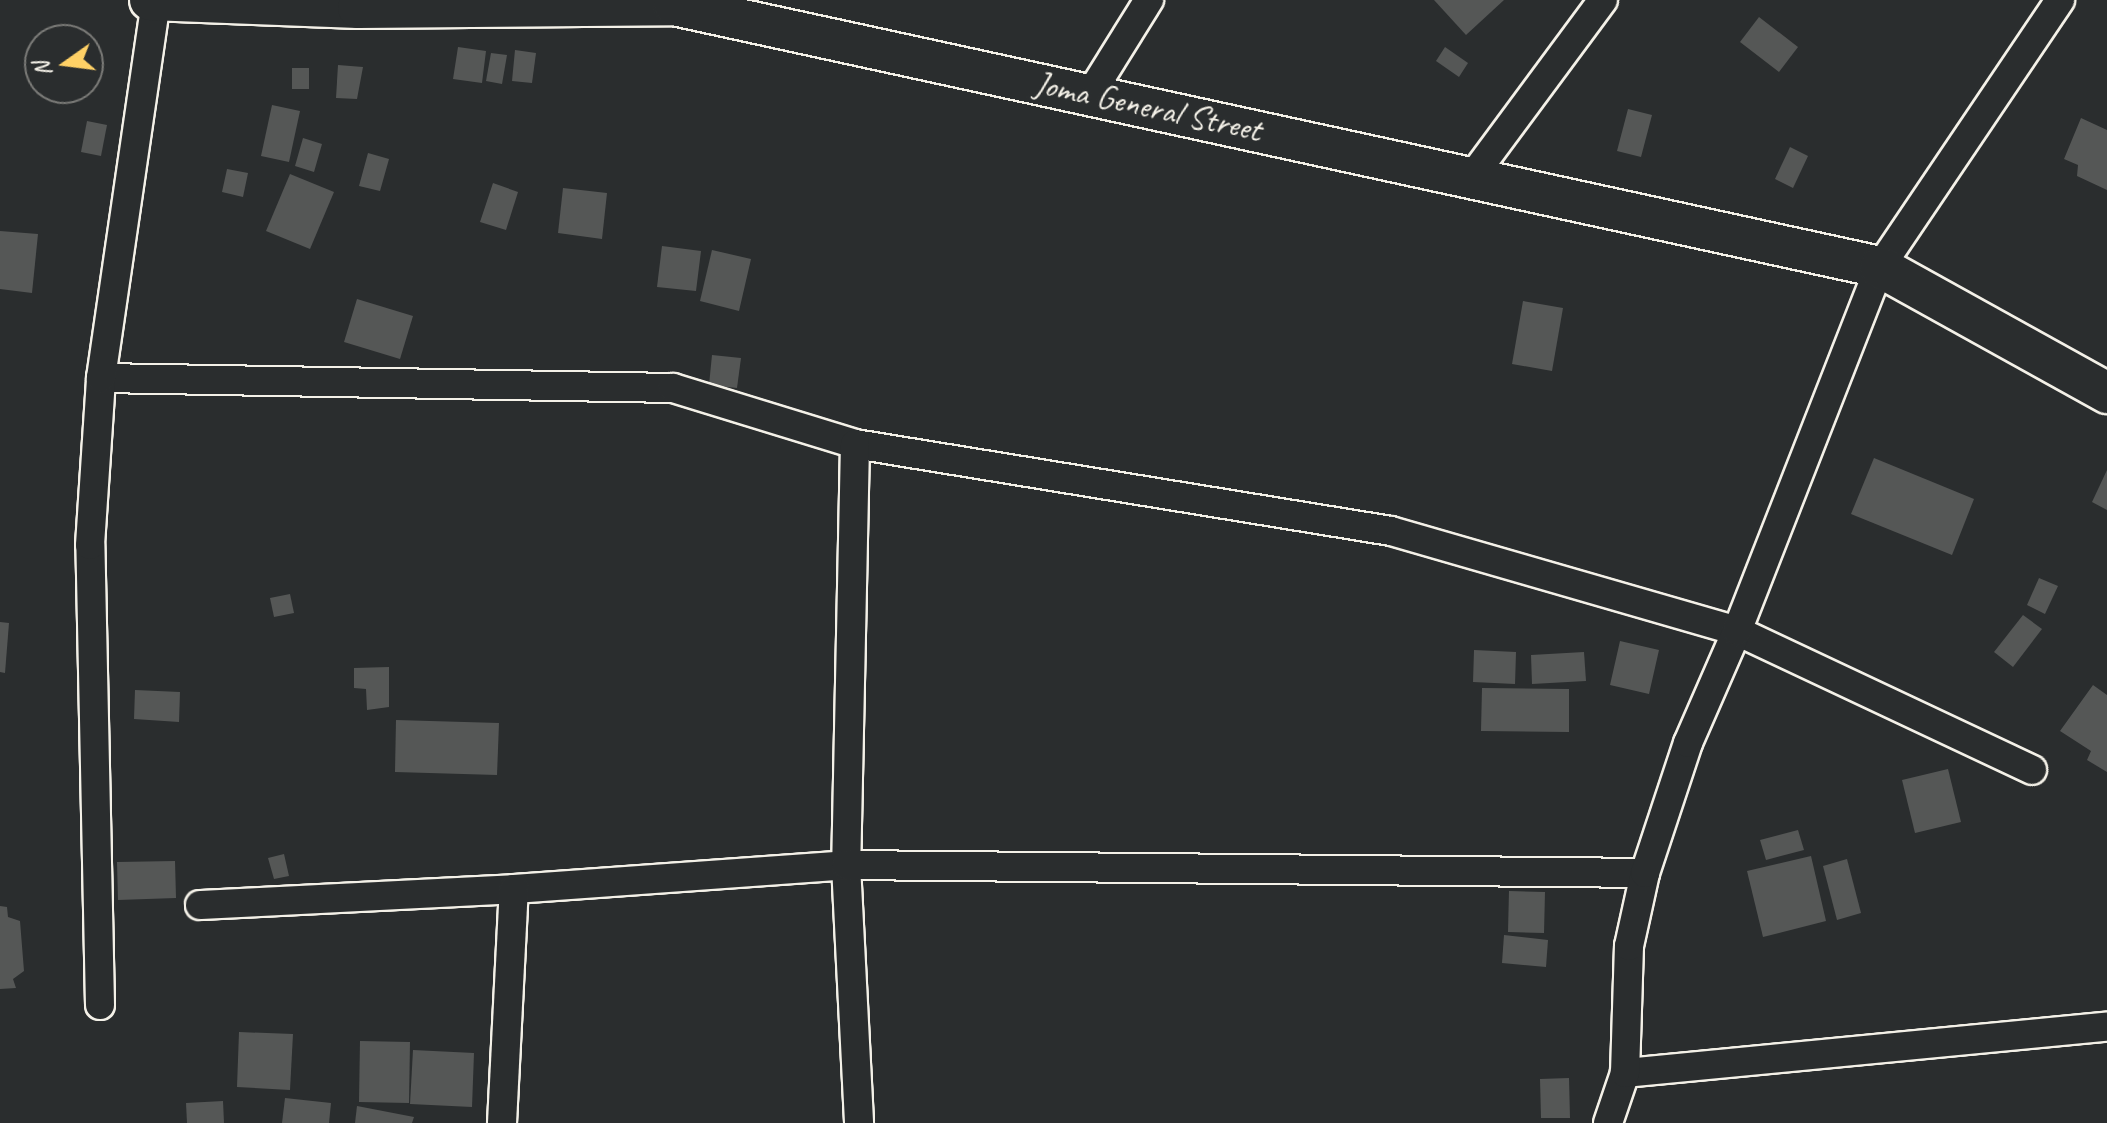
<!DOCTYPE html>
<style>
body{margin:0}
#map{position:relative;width:2107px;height:1123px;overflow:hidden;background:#2a2d2e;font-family:Caveat,sans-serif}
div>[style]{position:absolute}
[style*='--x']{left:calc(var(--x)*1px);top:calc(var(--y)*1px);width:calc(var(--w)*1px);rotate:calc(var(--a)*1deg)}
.building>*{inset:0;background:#555756}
.roads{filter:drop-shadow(2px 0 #f4f1e8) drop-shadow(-2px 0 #f4f1e8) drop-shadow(0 2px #f4f1e8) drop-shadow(0 -2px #f4f1e8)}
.street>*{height:28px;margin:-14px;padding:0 14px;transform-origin:14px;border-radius:14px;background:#2a2d2e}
.secondary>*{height:40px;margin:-20px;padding:0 20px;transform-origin:20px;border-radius:20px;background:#2a2d2e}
span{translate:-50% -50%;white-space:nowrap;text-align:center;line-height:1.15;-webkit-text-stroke:6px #2a2d2e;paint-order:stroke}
.street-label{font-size:34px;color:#f4f1e8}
.north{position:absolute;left:24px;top:24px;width:80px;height:80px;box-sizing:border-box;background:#2a2d2e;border:2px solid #7b7b78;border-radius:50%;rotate:256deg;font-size:22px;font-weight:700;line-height:32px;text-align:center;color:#f4f1e8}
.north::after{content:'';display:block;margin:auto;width:28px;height:36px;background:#ffd166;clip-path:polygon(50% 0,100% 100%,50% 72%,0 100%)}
</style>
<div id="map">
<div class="building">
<i style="clip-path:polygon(1434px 0,1504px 0,1466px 35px)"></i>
<i style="clip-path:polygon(1759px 17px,1798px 47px,1779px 72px,1740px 42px)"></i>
<i style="clip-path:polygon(458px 47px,486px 51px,482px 83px,453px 79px)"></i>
<i style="clip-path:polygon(1445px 47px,1468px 63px,1459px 77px,1436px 61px)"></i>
<i style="clip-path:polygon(515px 50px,536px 53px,532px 83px,512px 81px)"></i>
<i style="clip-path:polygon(491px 53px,507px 55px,502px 84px,486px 81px)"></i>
<i style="clip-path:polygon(338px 65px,363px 67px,357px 99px,336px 98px)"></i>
<i style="clip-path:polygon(292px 68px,309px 68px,309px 89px,292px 89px)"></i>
<i style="clip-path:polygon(272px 105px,300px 111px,289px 162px,261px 156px)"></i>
<i style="clip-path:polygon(1628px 109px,1652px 115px,1641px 157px,1617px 151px)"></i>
<i style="clip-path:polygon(2081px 118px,2107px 130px,2107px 190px,2077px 176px,2078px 165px,2064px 159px)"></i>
<i style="clip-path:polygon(87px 121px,107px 125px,101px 156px,81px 152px)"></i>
<i style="clip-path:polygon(303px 138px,322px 144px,314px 172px,295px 166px)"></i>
<i style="clip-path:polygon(1790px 147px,1808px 156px,1793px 188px,1775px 179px)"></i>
<i style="clip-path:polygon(368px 153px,389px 159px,380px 191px,359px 186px)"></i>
<i style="clip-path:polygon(227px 169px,248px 173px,243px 197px,222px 192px)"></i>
<i style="clip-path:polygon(290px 174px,334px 192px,310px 249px,266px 231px)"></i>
<i style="clip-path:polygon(493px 183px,518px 192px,506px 230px,480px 222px)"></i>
<i style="clip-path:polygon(563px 188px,607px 193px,602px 239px,558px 233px)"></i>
<i style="clip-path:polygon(0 231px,38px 234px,32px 293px,0 289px)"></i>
<i style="clip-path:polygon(662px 246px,701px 251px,696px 291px,657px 287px)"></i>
<i style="clip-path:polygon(712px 250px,751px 259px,739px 311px,700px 301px)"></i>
<i style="clip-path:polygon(357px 299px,413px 316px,400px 359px,344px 342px)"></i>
<i style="clip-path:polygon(1523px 301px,1563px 308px,1552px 371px,1512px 364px)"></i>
<i style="clip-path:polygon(712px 355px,741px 358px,737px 388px,709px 385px)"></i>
<i style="clip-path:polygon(1874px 458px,1974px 499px,1952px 555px,1851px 514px)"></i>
<i style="clip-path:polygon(2107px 470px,2107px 510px,2092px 502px)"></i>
<i style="clip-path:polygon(2039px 578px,2058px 586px,2045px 614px,2027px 605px)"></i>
<i style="clip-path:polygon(290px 594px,294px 613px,274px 617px,270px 598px)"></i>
<i style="clip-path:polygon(2023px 615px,2042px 629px,2013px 667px,1994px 652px)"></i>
<i style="clip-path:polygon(0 622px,9px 623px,5px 673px,0 672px)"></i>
<i style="clip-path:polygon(1620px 641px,1659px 650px,1649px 694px,1610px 685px)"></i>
<i style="clip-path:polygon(1474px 650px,1516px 652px,1515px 684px,1473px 682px)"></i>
<i style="clip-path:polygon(1584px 652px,1586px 681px,1532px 684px,1531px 655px)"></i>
<i style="clip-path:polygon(389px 667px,389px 707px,367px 710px,366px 689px,354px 688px,354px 668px)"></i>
<i style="clip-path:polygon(2093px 685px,2107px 695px,2107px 772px,2087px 760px,2091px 751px,2060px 731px)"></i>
<i style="clip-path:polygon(1482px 688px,1569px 689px,1569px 732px,1481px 731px)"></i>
<i style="clip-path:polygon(135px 690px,180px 692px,179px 722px,134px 719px)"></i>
<i style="clip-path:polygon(396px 720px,499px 723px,497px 775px,395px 772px)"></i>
<i style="clip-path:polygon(1948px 769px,1961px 822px,1915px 833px,1902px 780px)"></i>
<i style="clip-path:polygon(1798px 830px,1804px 850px,1766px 860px,1760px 840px)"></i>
<i style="clip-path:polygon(284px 854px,289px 876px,274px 879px,268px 858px)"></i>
<i style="clip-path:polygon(1811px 856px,1826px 921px,1763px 937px,1747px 871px)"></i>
<i style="clip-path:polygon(1847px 859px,1861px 913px,1837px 920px,1823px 866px)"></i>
<i style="clip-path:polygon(175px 861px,176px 898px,118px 900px,117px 862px)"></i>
<i style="clip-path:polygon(1509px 891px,1545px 892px,1544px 933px,1508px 932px)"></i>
<i style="clip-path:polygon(0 906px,7px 907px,8px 917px,20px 921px,24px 971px,13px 979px,16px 988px,0 989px)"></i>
<i style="clip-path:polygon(1504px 935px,1548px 940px,1546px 967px,1502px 963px)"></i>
<i style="clip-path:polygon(239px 1032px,293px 1034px,290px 1090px,237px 1087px)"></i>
<i style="clip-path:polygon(360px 1041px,410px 1042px,409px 1103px,359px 1102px)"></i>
<i style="clip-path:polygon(413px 1050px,474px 1053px,472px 1107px,410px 1104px)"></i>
<i style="clip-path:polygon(1569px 1078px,1570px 1118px,1541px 1118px,1540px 1079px)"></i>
<i style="clip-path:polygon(285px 1098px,331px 1103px,329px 1123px,282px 1123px)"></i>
<i style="clip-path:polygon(223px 1101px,224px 1123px,187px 1123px,186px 1103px)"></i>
<i style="clip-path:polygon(357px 1106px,414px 1117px,412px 1123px,355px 1123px)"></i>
</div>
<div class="roads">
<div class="street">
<i style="--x:1091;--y:93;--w:110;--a:-58.1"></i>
<i style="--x:1472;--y:177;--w:220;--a:-53.5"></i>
<i style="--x:101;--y:378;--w:572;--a:1"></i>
<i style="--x:673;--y:388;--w:190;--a:17.1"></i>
<i style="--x:855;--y:444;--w:543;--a:9.22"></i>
<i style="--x:1391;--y:531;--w:360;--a:16.1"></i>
<i style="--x:1737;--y:631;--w:326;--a:25.2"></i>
<i style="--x:855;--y:444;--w:421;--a:91.2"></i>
<i style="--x:846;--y:865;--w:258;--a:87.1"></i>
<i style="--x:200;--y:905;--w:314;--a:-2.9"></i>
<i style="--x:514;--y:889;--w:333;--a:-4.1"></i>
<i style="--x:846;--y:865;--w:799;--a:0.57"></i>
<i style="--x:100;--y:1005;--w:460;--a:-91.2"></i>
<i style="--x:90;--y:545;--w:167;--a:-86.2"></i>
<i style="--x:101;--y:378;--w:381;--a:-81.7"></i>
<i style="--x:1625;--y:1073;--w:484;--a:-5.5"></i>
<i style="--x:502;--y:1123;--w:234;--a:-87.1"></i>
<i style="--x:1608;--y:1123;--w:53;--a:-71.2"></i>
<i style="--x:1625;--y:1073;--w:127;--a:-88.2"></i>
<i style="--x:1629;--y:946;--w:75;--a:-77.6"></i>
<i style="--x:1645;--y:873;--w:137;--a:-71.7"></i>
<i style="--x:1688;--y:743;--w:122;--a:-66.4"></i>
<i style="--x:1737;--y:631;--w:391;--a:-68.6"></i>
<i style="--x:1880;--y:267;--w:322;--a:-56"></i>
</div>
<div class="secondary">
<i style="--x:150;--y:0;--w:208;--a:2.2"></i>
<i style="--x:358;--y:8;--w:316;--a:-0.5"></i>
<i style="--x:674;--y:5;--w:1234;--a:12.26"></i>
<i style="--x:1880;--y:267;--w:260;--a:29"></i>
</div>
</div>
<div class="street-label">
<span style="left:1148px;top:106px;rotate:12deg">Joma General Street</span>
</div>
<div class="north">N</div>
</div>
